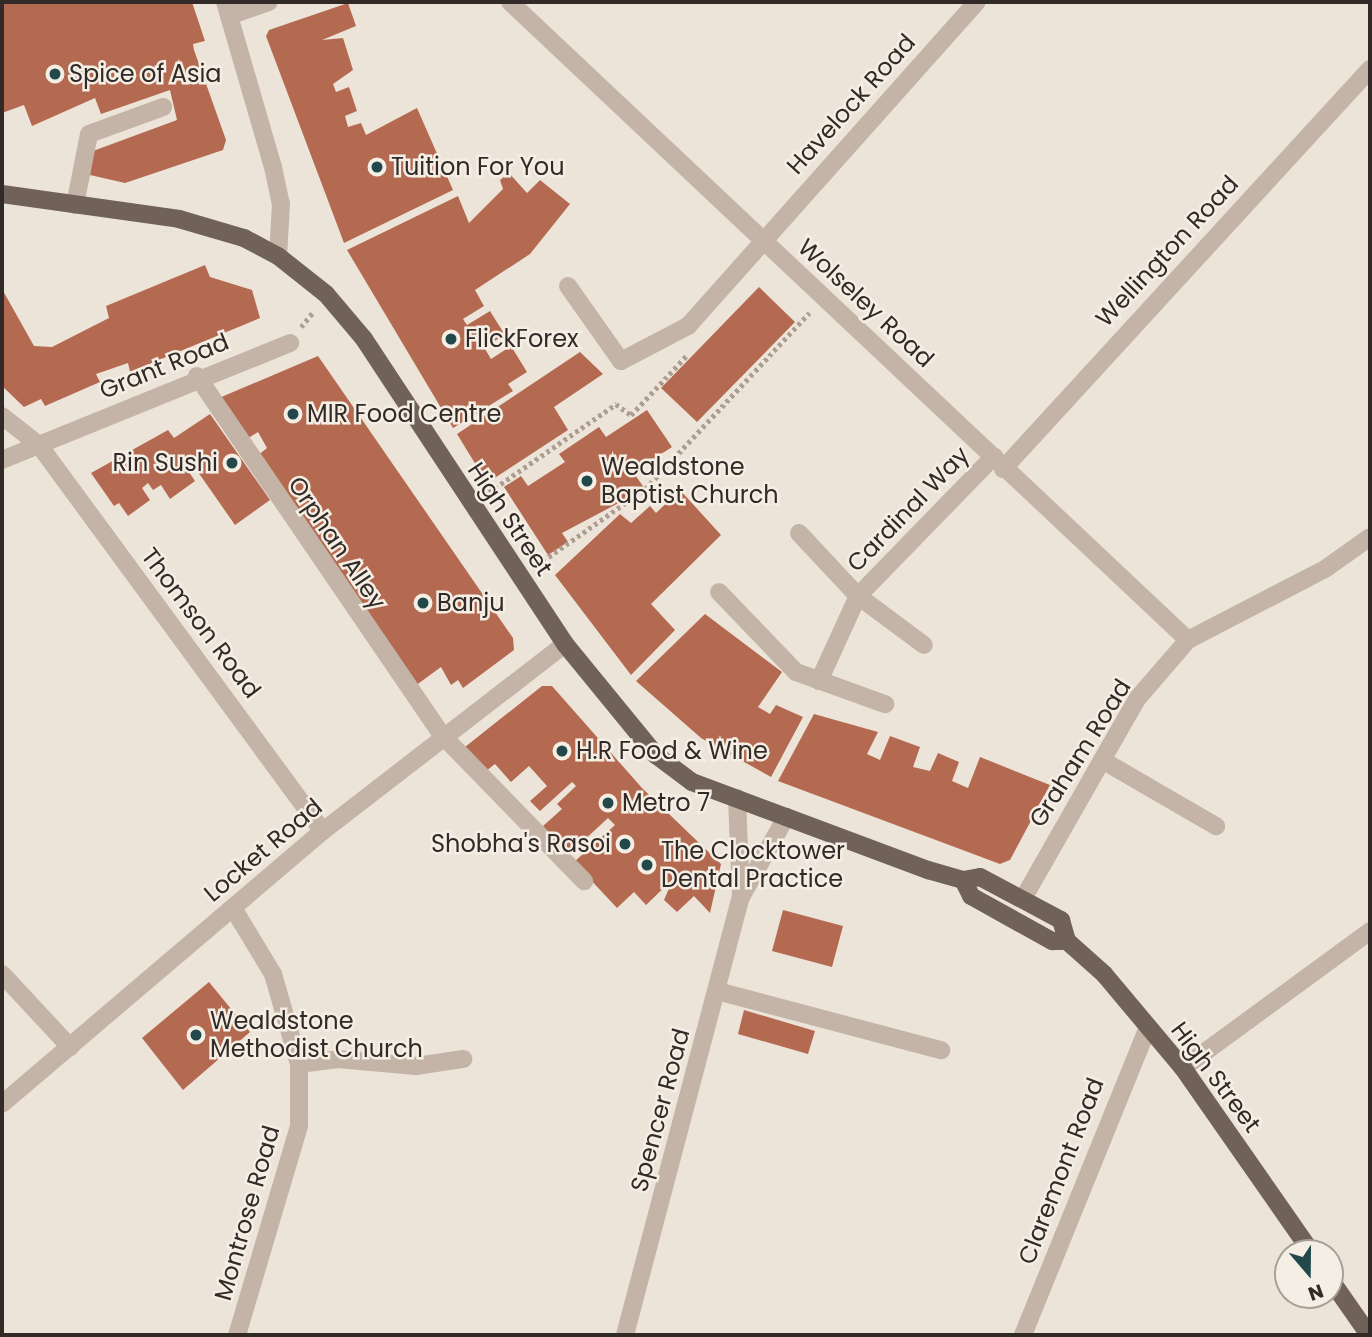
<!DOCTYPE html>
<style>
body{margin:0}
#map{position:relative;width:1372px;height:1337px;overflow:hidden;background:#ede4d9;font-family:Poppins,sans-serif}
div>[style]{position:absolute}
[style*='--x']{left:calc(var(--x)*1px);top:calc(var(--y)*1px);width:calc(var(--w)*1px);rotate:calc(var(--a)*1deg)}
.building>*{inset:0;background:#b46a50}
.path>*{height:4.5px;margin-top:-2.25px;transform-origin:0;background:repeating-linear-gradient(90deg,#ae9e92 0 3.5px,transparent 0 7px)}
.minor>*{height:18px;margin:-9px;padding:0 9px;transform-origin:9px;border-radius:9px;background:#c3b4a7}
.major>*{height:18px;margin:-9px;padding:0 9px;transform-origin:9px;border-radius:9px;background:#706259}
.dots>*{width:19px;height:19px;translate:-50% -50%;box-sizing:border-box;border:4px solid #f5eee4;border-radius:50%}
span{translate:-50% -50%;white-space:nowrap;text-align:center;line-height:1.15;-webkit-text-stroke:5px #f5eee4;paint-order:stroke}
.poi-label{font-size:24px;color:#312a26}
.left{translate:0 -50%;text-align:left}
.right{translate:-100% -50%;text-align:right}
.street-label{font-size:24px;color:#312a26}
.frame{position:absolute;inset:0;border:4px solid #312a26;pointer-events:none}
.north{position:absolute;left:1274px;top:1239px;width:70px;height:70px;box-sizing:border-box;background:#f5eee4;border:2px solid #a7a098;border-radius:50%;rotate:160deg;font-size:19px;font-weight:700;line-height:28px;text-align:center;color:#312a26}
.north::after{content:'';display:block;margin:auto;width:24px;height:32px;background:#22484c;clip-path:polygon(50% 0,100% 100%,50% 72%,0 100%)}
</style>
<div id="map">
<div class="building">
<i style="clip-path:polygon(2px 2px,192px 2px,205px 41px,193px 44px,194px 50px,226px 140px,223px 150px,125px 183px,90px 175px,93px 151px,177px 120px,170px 90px,101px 114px,95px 98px,32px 126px,24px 105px,2px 113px)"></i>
<i style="clip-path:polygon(348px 3px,356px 26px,322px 40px,343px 38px,353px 70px,333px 84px,336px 92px,349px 87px,357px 111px,345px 116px,348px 127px,361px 123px,366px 135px,417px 108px,453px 190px,344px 243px,266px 36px,269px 30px)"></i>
<i style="clip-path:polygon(509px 173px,527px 193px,540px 180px,570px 204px,530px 254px,475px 290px,484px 306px,463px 319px,467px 325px,490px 311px,505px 335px,484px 347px,488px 354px,491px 359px,511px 346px,527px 372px,508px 384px,513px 391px,453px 428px,347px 250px,458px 196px,469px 223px,503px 189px,500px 180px)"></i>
<i style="clip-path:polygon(205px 265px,210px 277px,252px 290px,260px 318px,130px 372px,128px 363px,96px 374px,100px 382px,45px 406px,41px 399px,24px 407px,2px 386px,2px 289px,34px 346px,52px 347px,109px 318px,106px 306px)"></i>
<i style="clip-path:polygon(759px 287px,795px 322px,697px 422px,661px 388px)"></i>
<i style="clip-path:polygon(580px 352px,603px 374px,554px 407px,568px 430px,487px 483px,457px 434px)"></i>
<i style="clip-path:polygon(318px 356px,513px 638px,514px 650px,463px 688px,458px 680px,451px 685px,441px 667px,415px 686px,257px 456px,267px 448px,258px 432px,245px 440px,219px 398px)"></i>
<i style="clip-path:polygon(647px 410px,672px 447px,633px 472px,645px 489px,562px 533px,568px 542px,548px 555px,504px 487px,521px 476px,528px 486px,565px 462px,559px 454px,599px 427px,606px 437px)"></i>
<i style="clip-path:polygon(210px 414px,270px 500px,235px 525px,191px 462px,185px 466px,195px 481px,170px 499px,161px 485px,153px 490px,148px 483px,142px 488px,150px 500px,128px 516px,119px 503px,114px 506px,91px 473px,168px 430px,174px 438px)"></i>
<i style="clip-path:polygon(680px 490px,721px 535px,651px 604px,675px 630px,631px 675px,555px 575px,620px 514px,631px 523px,650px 506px,656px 513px)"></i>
<i style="clip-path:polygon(705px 614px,782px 672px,758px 707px,770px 714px,776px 705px,803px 717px,771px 777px,701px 738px,636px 681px)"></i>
<i style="clip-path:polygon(542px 686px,552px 686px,642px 788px,721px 864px,710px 913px,694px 896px,677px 912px,664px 900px,673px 879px,646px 905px,634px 892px,617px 908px,574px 862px,615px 825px,608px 818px,568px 855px,543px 826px,562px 809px,557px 804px,576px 786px,572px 782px,540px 811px,530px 801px,547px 786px,529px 766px,511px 782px,495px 764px,486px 771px,465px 747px)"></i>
<i style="clip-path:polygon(814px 714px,878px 732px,867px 754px,880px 760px,890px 736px,920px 747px,913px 767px,930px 771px,938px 753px,959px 762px,952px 781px,968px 788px,980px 757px,1050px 785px,1010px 860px,1000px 864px,778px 781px)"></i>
<i style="clip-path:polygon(783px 910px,843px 926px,832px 967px,772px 951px)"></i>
<i style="clip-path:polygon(209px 982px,250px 1032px,183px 1090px,142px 1038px)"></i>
<i style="clip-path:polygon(744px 1010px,815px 1031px,808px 1054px,738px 1034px)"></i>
</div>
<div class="path">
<i style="--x:301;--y:327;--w:19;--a:-51"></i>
<i style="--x:489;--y:492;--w:155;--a:-34.7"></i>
<i style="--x:616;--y:404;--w:19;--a:36"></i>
<i style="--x:631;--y:415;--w:83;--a:-46.9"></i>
<i style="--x:537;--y:565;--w:132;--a:-35.1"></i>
<i style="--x:645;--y:489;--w:241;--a:-47"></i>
</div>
<div class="minor">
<i style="--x:225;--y:2;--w:172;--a:73.8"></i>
<i style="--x:273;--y:167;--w:38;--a:78"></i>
<i style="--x:281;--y:204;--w:52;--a:93.3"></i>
<i style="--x:510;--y:2;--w:931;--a:43.26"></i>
<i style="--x:229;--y:16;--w:42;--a:-19.3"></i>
<i style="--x:75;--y:205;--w:72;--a:-78.8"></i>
<i style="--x:89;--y:134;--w:79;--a:-20"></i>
<i style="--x:568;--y:286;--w:92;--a:54.8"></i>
<i style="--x:621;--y:361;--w:76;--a:-27.6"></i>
<i style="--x:688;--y:326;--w:434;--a:-48.3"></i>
<i style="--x:197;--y:376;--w:435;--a:55.7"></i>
<i style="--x:442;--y:735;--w:204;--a:45.8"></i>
<i style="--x:2;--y:416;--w:47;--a:38.1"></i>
<i style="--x:39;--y:445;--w:479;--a:53.7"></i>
<i style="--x:2;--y:460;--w:311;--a:-22.1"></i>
<i style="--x:1003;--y:469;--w:543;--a:-47.46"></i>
<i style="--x:799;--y:533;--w:86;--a:46.9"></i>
<i style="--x:858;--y:596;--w:195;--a:-45.8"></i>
<i style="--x:719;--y:592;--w:111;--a:46.1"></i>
<i style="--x:796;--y:672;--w:95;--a:19.8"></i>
<i style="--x:819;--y:681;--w:94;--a:-65.4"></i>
<i style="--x:858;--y:596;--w:82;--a:36.6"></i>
<i style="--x:1102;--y:760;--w:132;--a:30.1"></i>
<i style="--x:737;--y:798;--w:99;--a:87.7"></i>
<i style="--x:1024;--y:897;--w:228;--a:-60.3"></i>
<i style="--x:1137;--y:699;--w:78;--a:-49.2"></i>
<i style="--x:1188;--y:640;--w:154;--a:-27.4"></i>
<i style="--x:1325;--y:569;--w:55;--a:-35.4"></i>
<i style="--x:233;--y:908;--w:77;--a:58.8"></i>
<i style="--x:273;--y:974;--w:94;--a:73.9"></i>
<i style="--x:299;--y:1064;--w:62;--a:90"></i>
<i style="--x:299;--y:1126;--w:218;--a:106.5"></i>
<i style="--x:2;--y:974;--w:100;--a:47"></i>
<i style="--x:717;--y:991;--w:232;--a:14.8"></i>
<i style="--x:299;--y:1064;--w:38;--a:-7"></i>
<i style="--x:337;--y:1059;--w:79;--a:5.1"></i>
<i style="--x:416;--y:1066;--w:48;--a:-8.5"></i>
<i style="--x:1183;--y:1068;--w:232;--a:-36.2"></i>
<i style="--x:2;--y:1104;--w:421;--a:-40.4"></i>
<i style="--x:323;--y:831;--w:306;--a:-37.7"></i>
<i style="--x:625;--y:1335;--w:453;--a:-75.2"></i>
<i style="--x:741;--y:897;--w:92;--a:-60.6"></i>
<i style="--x:1023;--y:1335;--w:332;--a:-67.9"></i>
</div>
<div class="major">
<i style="--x:2;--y:194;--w:179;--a:8"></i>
<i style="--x:179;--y:219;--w:68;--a:16.3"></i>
<i style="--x:244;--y:238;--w:38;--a:28"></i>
<i style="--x:278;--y:256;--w:61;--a:38.4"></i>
<i style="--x:326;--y:294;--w:59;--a:49.8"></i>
<i style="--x:364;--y:339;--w:365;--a:56.6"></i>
<i style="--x:565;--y:644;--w:144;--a:50.7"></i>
<i style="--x:656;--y:755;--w:45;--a:36.9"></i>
<i style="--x:692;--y:782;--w:100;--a:20.4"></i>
<i style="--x:786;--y:817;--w:152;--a:20.5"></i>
<i style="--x:928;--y:870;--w:36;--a:16"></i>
<i style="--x:963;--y:880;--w:17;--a:-10"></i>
<i style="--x:980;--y:877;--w:92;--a:28"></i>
<i style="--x:1061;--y:920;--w:22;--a:74"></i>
<i style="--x:963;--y:880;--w:18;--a:63"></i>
<i style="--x:971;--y:896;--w:93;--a:29.1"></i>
<i style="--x:1052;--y:941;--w:15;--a:0"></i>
<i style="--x:1067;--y:941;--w:50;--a:41.7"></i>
<i style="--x:1104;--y:974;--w:123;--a:50"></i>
<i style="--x:1183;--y:1068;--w:226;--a:55.1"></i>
<i style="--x:1330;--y:1279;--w:68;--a:55.1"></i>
</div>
<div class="dots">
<i style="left:55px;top:74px;background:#22484c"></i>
<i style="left:377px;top:167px;background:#22484c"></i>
<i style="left:451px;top:339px;background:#22484c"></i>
<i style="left:293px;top:414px;background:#22484c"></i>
<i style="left:232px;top:463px;background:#22484c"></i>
<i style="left:587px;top:481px;background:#22484c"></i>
<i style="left:423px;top:603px;background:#22484c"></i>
<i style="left:562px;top:751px;background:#22484c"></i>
<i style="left:608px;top:803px;background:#22484c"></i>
<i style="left:625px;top:844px;background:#22484c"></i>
<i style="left:647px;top:865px;background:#22484c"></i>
<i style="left:196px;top:1035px;background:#22484c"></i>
</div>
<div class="poi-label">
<span class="left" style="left:69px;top:74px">Spice of Asia</span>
<span class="left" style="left:391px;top:167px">Tuition For You</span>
<span class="left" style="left:465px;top:339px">FlickForex</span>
<span class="left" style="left:307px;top:414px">MIR Food Centre</span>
<span class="right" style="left:218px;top:463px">Rin Sushi</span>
<span class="left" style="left:601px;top:481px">Wealdstone<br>Baptist Church</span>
<span class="left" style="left:437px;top:603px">Banju</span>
<span class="left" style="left:576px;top:751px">H.R Food &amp; Wine</span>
<span class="left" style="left:622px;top:803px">Metro 7</span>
<span class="right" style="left:611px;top:844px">Shobha's Rasoi</span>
<span class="left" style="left:661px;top:865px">The Clocktower<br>Dental Practice</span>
<span class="left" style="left:210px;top:1035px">Wealdstone<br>Methodist Church</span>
</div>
<div class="street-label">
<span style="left:851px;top:104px;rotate:-48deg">Havelock Road</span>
<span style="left:1167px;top:251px;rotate:-47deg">Wellington Road</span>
<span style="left:866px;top:303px;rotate:43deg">Wolseley Road</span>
<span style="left:164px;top:366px;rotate:-22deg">Grant Road</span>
<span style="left:908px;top:509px;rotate:-46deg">Cardinal Way</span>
<span style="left:510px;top:519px;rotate:56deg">High Street</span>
<span style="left:337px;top:543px;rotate:56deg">Orphan Alley</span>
<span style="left:201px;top:623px;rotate:53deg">Thomson Road</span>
<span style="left:1080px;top:753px;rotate:-58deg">Graham Road</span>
<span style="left:263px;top:850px;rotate:-40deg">Locket Road</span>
<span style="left:1216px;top:1077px;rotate:53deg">High Street</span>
<span style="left:660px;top:1110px;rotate:-75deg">Spencer Road</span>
<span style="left:1061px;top:1171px;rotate:-69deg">Claremont Road</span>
<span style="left:247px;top:1213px;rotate:-74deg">Montrose Road</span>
</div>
<div class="frame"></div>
<div class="north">N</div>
</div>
